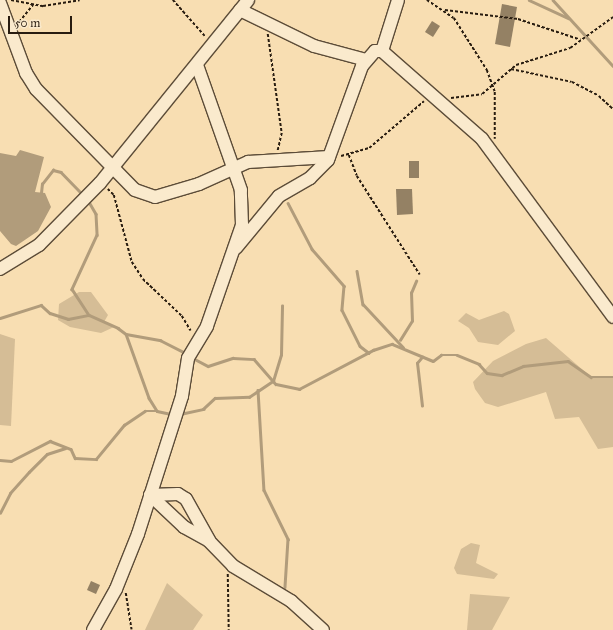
<!DOCTYPE html>
<style>
body{margin:0}
#map{position:relative;width:613px;height:630px;overflow:hidden;background:#f8deb2;font-family:"IM FELL Great Primer",serif}
div>[style]{position:absolute}
[style*='--x']{left:calc(var(--x)*1px);top:calc(var(--y)*1px);width:calc(var(--w)*1px);rotate:calc(var(--a)*1deg)}
.green>*{inset:0;background:#d5bd96}
.water>*{inset:0;background:#b19c7b}
.stream>*{height:2.5px;margin:-1.25px;padding:0 1.25px;transform-origin:1.25px;border-radius:1.25px;background:#b19c7b}
.building>*{inset:0;background:#948164}
.path>*{height:1.5px;margin-top:-0.75px;transform-origin:0;background:repeating-linear-gradient(90deg,#281c10 0 3px,transparent 0 5px)}
.roads{filter:drop-shadow(1px 0 #5c4c38) drop-shadow(-1px 0 #5c4c38) drop-shadow(0 1px #5c4c38) drop-shadow(0 -1px #5c4c38)}
.minor>*{height:12px;margin:-6px;padding:0 6px;transform-origin:6px;border-radius:6px;background:#faeacd}
span{translate:-50% -50%;white-space:nowrap;text-align:center;line-height:1.15;-webkit-text-stroke:3px #faeacd;paint-order:stroke}
.scale{position:absolute;left:8px;top:16px;width:64px;height:18px;box-sizing:border-box;border:2px solid #281c10;border-top:0;padding-left:5px;font-size:12px;line-height:14px;white-space:nowrap;color:#281c10;-webkit-text-stroke:3px #faeacd;paint-order:stroke}
</style>
<div id="map">
<div class="green">
<i style="clip-path:polygon(79px 292px,91px 292px,108px 315px,104px 322px,114px 327px,101px 333px,70px 327px,58px 320px,59px 304px)"></i>
<i style="clip-path:polygon(504px 311px,509px 314px,515px 331px,498px 345px,478px 342px,469px 328px,458px 321px,466px 313px,479px 320px)"></i>
<i style="clip-path:polygon(0 334px,15px 339px,11px 426px,0 425px)"></i>
<i style="clip-path:polygon(546px 338px,591px 377px,613px 377px,613px 447px,598px 449px,579px 417px,555px 419px,546px 392px,498px 407px,485px 403px,475px 389px,473px 382px,493px 361px,526px 344px)"></i>
<i style="clip-path:polygon(471px 543px,480px 545px,476px 563px,498px 574px,494px 579px,457px 574px,454px 568px,461px 549px)"></i>
<i style="clip-path:polygon(167px 583px,203px 615px,193px 630px,145px 630px)"></i>
<i style="clip-path:polygon(470px 594px,510px 597px,492px 630px,467px 630px)"></i>
</div>
<div class="water">
<i style="clip-path:polygon(20px 150px,44px 157px,35px 192px,45px 193px,51px 207px,38px 231px,16px 246px,11px 244px,0 231px,0 153px,16px 156px)"></i>
</div>
<div class="stream">
<i style="--x:529;--y:0;--w:43;--a:24.8"></i>
<i style="--x:553;--y:0;--w:89;--a:47.7"></i>
<i style="--x:41;--y:193;--w:9;--a:-84"></i>
<i style="--x:42;--y:184;--w:18;--a:-52"></i>
<i style="--x:53;--y:170;--w:8;--a:14"></i>
<i style="--x:61;--y:172;--w:32;--a:46"></i>
<i style="--x:88;--y:200;--w:16;--a:60"></i>
<i style="--x:96;--y:214;--w:21;--a:87"></i>
<i style="--x:97;--y:235;--w:60;--a:114.8"></i>
<i style="--x:72;--y:289;--w:31;--a:57"></i>
<i style="--x:288;--y:203;--w:52;--a:62.4"></i>
<i style="--x:312;--y:249;--w:49;--a:49.1"></i>
<i style="--x:344;--y:286;--w:24;--a:95"></i>
<i style="--x:342;--y:310;--w:40;--a:63.4"></i>
<i style="--x:360;--y:346;--w:11;--a:38"></i>
<i style="--x:357;--y:271;--w:34;--a:80"></i>
<i style="--x:363;--y:304;--w:59;--a:47.1"></i>
<i style="--x:0;--y:318;--w:43;--a:-17.6"></i>
<i style="--x:41;--y:305;--w:12;--a:42"></i>
<i style="--x:50;--y:313;--w:19;--a:18"></i>
<i style="--x:68;--y:319;--w:21;--a:-11"></i>
<i style="--x:89;--y:315;--w:32;--a:24"></i>
<i style="--x:118;--y:328;--w:10;--a:37"></i>
<i style="--x:126;--y:334;--w:68;--a:70.2"></i>
<i style="--x:149;--y:398;--w:15;--a:58"></i>
<i style="--x:157;--y:411;--w:14;--a:12"></i>
<i style="--x:126;--y:334;--w:35;--a:10"></i>
<i style="--x:160;--y:340;--w:29;--a:27"></i>
<i style="--x:400;--y:340;--w:22;--a:-58"></i>
<i style="--x:412;--y:321;--w:28;--a:-92"></i>
<i style="--x:411;--y:293;--w:13;--a:-67"></i>
<i style="--x:191;--y:357;--w:19;--a:28"></i>
<i style="--x:208;--y:366;--w:26;--a:-18"></i>
<i style="--x:233;--y:358;--w:21;--a:3"></i>
<i style="--x:254;--y:359;--w:33;--a:49"></i>
<i style="--x:276;--y:384;--w:24;--a:12"></i>
<i style="--x:299;--y:389;--w:84;--a:-27.8"></i>
<i style="--x:373;--y:350;--w:20;--a:-18"></i>
<i style="--x:392;--y:344;--w:44;--a:22.5"></i>
<i style="--x:433;--y:361;--w:10;--a:-37"></i>
<i style="--x:441;--y:355;--w:16;--a:0"></i>
<i style="--x:457;--y:355;--w:24;--a:22"></i>
<i style="--x:479;--y:364;--w:12;--a:48"></i>
<i style="--x:487;--y:373;--w:15;--a:8"></i>
<i style="--x:502;--y:375;--w:23;--a:-23"></i>
<i style="--x:523;--y:366;--w:45;--a:-6.3"></i>
<i style="--x:568;--y:361;--w:28;--a:35"></i>
<i style="--x:591;--y:377;--w:22;--a:0"></i>
<i style="--x:258;--y:390;--w:100;--a:86.6"></i>
<i style="--x:264;--y:490;--w:55;--a:63.9"></i>
<i style="--x:288;--y:539;--w:48;--a:93.6"></i>
<i style="--x:422;--y:406;--w:43;--a:-96.6"></i>
<i style="--x:417;--y:363;--w:8;--a:-50"></i>
<i style="--x:180;--y:414;--w:24;--a:-12"></i>
<i style="--x:203;--y:409;--w:16;--a:-43"></i>
<i style="--x:215;--y:398;--w:34;--a:-2"></i>
<i style="--x:249;--y:397;--w:29;--a:-34"></i>
<i style="--x:273;--y:381;--w:27;--a:-73"></i>
<i style="--x:281;--y:355;--w:49;--a:-88.8"></i>
<i style="--x:0;--y:460;--w:11;--a:5"></i>
<i style="--x:11;--y:461;--w:44;--a:-27.1"></i>
<i style="--x:50;--y:441;--w:22;--a:21"></i>
<i style="--x:71;--y:449;--w:10;--a:66"></i>
<i style="--x:75;--y:458;--w:21;--a:3"></i>
<i style="--x:96;--y:459;--w:44;--a:-50.5"></i>
<i style="--x:124;--y:425;--w:25;--a:-34"></i>
<i style="--x:145;--y:411;--w:12;--a:0"></i>
<i style="--x:0;--y:513;--w:22;--a:-63"></i>
<i style="--x:10;--y:493;--w:28;--a:-48"></i>
<i style="--x:29;--y:472;--w:25;--a:-45"></i>
<i style="--x:47;--y:454;--w:19;--a:-18"></i>
</div>
<div class="building">
<i style="clip-path:polygon(502px 4px,517px 7px,510px 47px,495px 44px)"></i>
<i style="clip-path:polygon(432px 21px,440px 26px,433px 37px,425px 32px)"></i>
<i style="clip-path:polygon(409px 161px,419px 161px,419px 178px,409px 178px)"></i>
<i style="clip-path:polygon(396px 189px,412px 189px,413px 214px,397px 215px)"></i>
<i style="clip-path:polygon(91px 581px,100px 585px,96px 594px,87px 590px)"></i>
</div>
<div class="path">
<i style="--x:11;--y:0;--w:33;--a:11"></i>
<i style="--x:43;--y:6;--w:37;--a:-9"></i>
<i style="--x:173;--y:0;--w:48;--a:48.4"></i>
<i style="--x:427;--y:0;--w:32;--a:34"></i>
<i style="--x:454;--y:18;--w:62;--a:57.6"></i>
<i style="--x:487;--y:70;--w:23;--a:70"></i>
<i style="--x:495;--y:92;--w:47;--a:90"></i>
<i style="--x:445;--y:10;--w:74;--a:7"></i>
<i style="--x:518;--y:19;--w:66;--a:18.4"></i>
<i style="--x:19;--y:22;--w:22;--a:-51"></i>
<i style="--x:268;--y:34;--w:100;--a:82"></i>
<i style="--x:282;--y:133;--w:18;--a:103"></i>
<i style="--x:511;--y:69;--w:62;--a:12"></i>
<i style="--x:572;--y:82;--w:30;--a:27"></i>
<i style="--x:599;--y:96;--w:19;--a:43"></i>
<i style="--x:451;--y:98;--w:31;--a:-7"></i>
<i style="--x:482;--y:94;--w:45;--a:-40.5"></i>
<i style="--x:516;--y:65;--w:57;--a:-17.5"></i>
<i style="--x:570;--y:48;--w:53;--a:-35.8"></i>
<i style="--x:349;--y:155;--w:22;--a:69"></i>
<i style="--x:357;--y:176;--w:117;--a:57.5"></i>
<i style="--x:341;--y:156;--w:29;--a:-16"></i>
<i style="--x:369;--y:148;--w:72;--a:-40.5"></i>
<i style="--x:108;--y:189;--w:8;--a:45"></i>
<i style="--x:114;--y:195;--w:69;--a:75"></i>
<i style="--x:132;--y:262;--w:20;--a:57"></i>
<i style="--x:143;--y:279;--w:54;--a:43.5"></i>
<i style="--x:182;--y:316;--w:17;--a:59"></i>
<i style="--x:228;--y:574;--w:56;--a:89"></i>
<i style="--x:126;--y:593;--w:37;--a:81"></i>
</div>
<div class="roads">
<div class="minor">
<i style="--x:0;--y:3;--w:75;--a:69.6"></i>
<i style="--x:26;--y:73;--w:19;--a:58"></i>
<i style="--x:36;--y:89;--w:141;--a:45.6"></i>
<i style="--x:135;--y:190;--w:21;--a:19"></i>
<i style="--x:155;--y:197;--w:46;--a:-16.5"></i>
<i style="--x:199;--y:184;--w:54;--a:-24.2"></i>
<i style="--x:248;--y:162;--w:81;--a:-3.5"></i>
<i style="--x:240;--y:10;--w:82;--a:25.9"></i>
<i style="--x:314;--y:46;--w:54;--a:15.1"></i>
<i style="--x:382;--y:51;--w:53;--a:-72.6"></i>
<i style="--x:236;--y:248;--w:67;--a:-50.4"></i>
<i style="--x:279;--y:196;--w:36;--a:-30"></i>
<i style="--x:310;--y:178;--w:25;--a:-45"></i>
<i style="--x:328;--y:160;--w:100;--a:-70.1"></i>
<i style="--x:362;--y:66;--w:20;--a:-49"></i>
<i style="--x:375;--y:51;--w:7;--a:0"></i>
<i style="--x:382;--y:51;--w:133;--a:41.3"></i>
<i style="--x:482;--y:139;--w:221;--a:53.6"></i>
<i style="--x:0;--y:269;--w:46;--a:-31.6"></i>
<i style="--x:39;--y:245;--w:87;--a:-45.5"></i>
<i style="--x:100;--y:183;--w:235;--a:-51"></i>
<i style="--x:150;--y:495;--w:47;--a:43.3"></i>
<i style="--x:184;--y:527;--w:29;--a:29"></i>
<i style="--x:209;--y:541;--w:35;--a:46"></i>
<i style="--x:233;--y:566;--w:68;--a:31.1"></i>
<i style="--x:291;--y:601;--w:43;--a:42.2"></i>
<i style="--x:150;--y:495;--w:28;--a:-2"></i>
<i style="--x:178;--y:494;--w:9;--a:32"></i>
<i style="--x:186;--y:499;--w:47;--a:60.7"></i>
<i style="--x:93;--y:630;--w:47;--a:-60.7"></i>
<i style="--x:116;--y:589;--w:59;--a:-68.2"></i>
<i style="--x:138;--y:534;--w:145;--a:-72.3"></i>
<i style="--x:182;--y:396;--w:38;--a:-81"></i>
<i style="--x:188;--y:358;--w:37;--a:-59"></i>
<i style="--x:207;--y:326;--w:107;--a:-70.9"></i>
<i style="--x:242;--y:225;--w:35;--a:-92"></i>
<i style="--x:241;--y:190;--w:133;--a:-109.4"></i>
</div>
</div>
<div class="scale">50 m</div>
</div>
